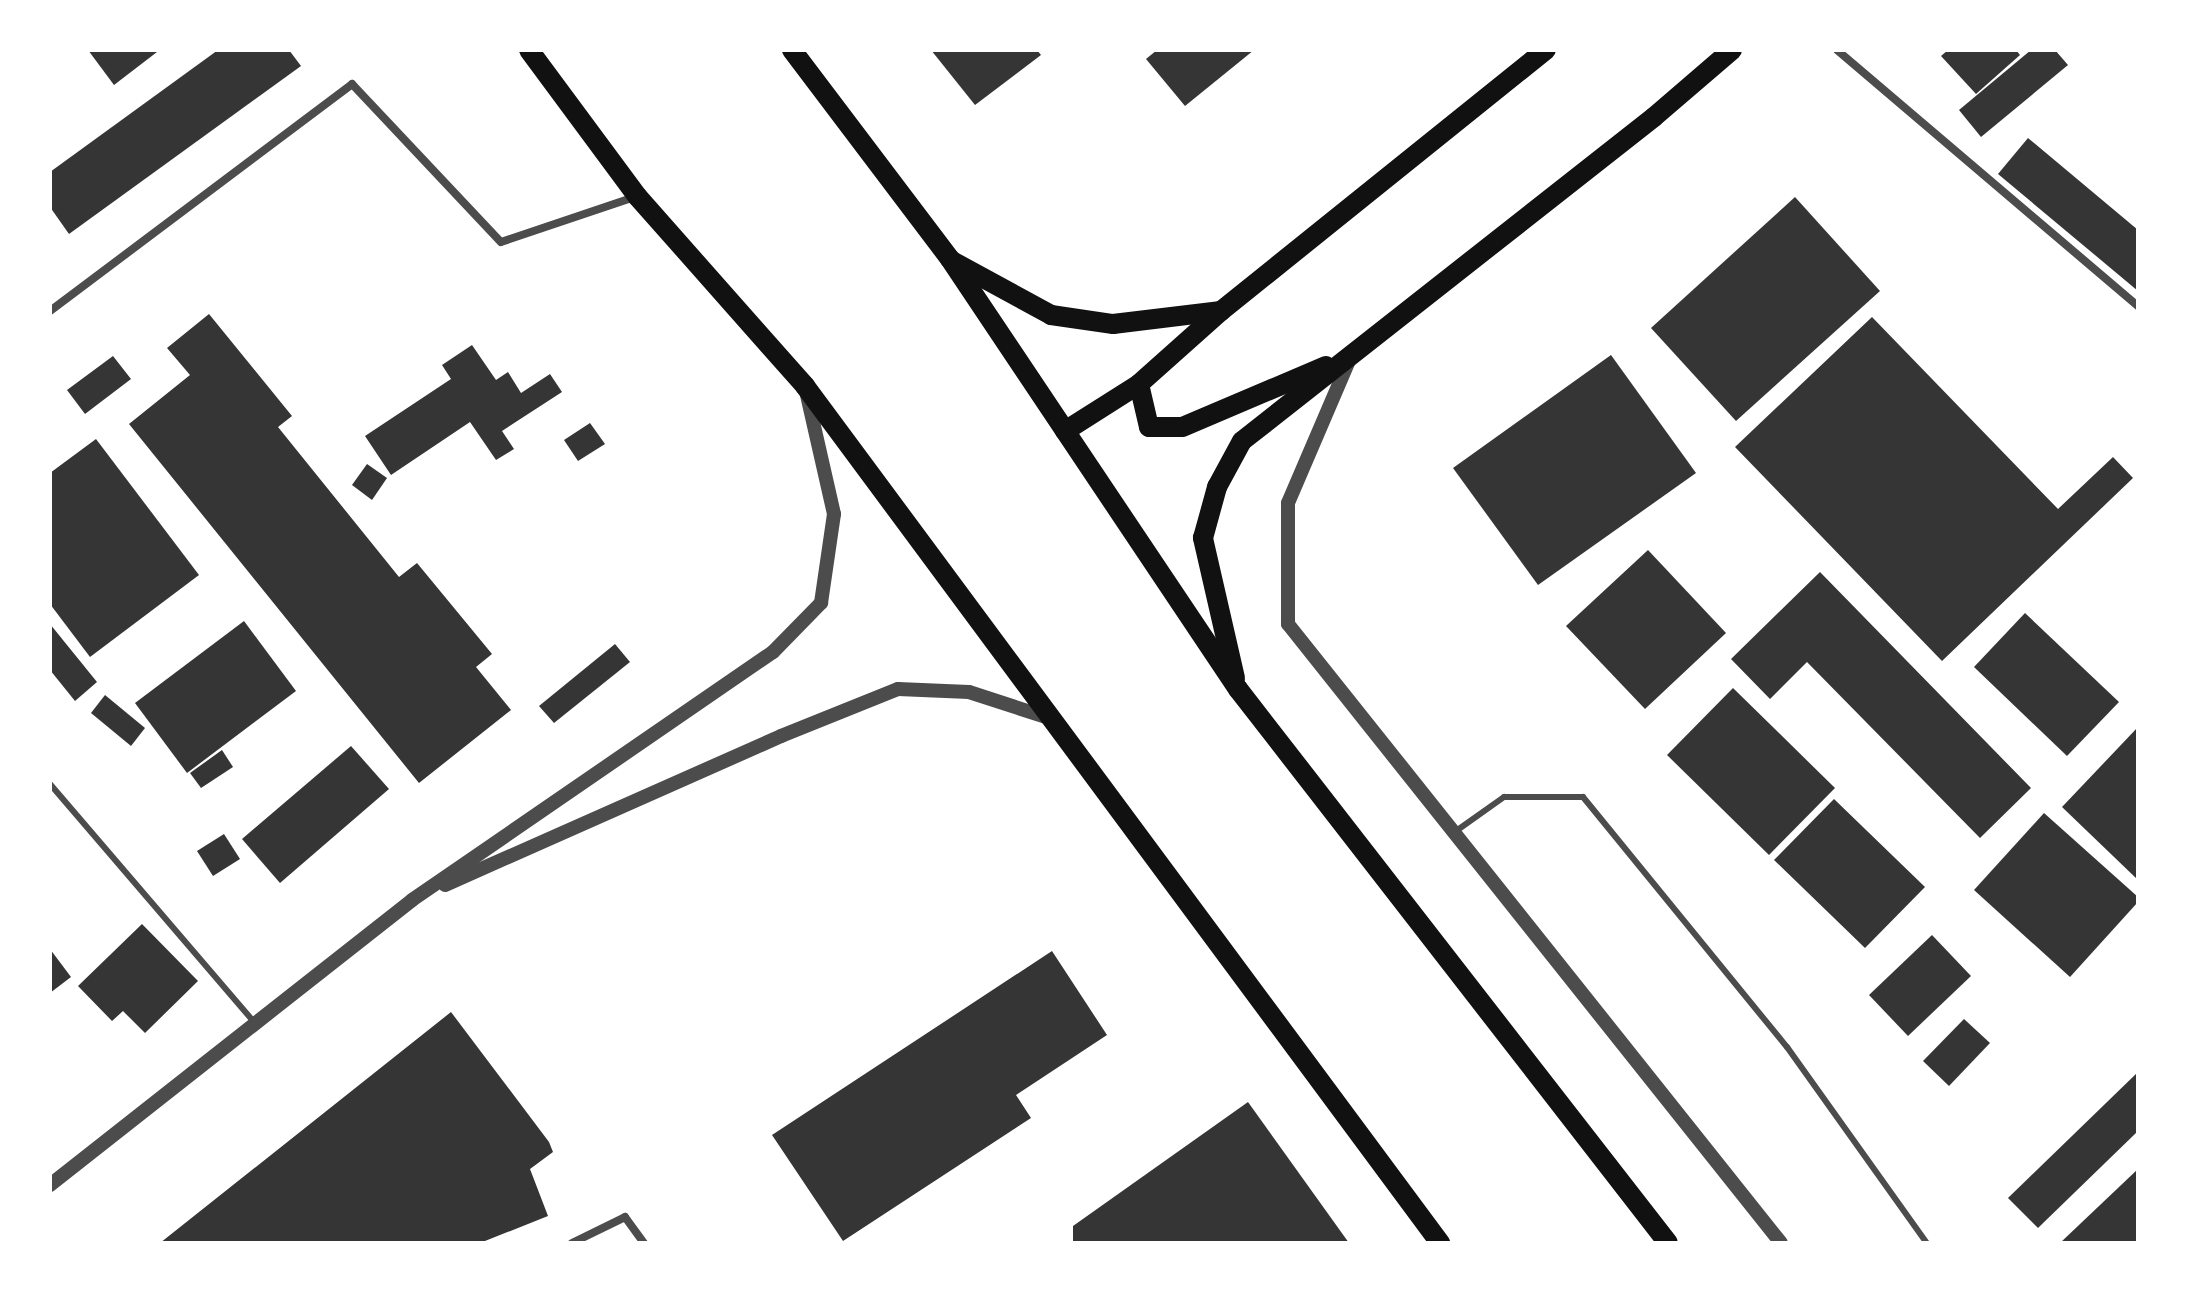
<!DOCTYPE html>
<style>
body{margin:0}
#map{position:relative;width:2188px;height:1293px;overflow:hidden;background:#fff;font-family:"Source Sans 3",sans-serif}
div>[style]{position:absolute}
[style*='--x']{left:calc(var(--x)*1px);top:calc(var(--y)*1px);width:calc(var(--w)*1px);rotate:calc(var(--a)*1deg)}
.building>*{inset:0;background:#353535}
.service>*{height:6px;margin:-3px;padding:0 3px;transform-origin:3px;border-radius:3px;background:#4c4c4c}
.minor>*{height:8px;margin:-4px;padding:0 4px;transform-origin:4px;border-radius:4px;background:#4c4c4c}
.tertiary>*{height:14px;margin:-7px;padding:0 7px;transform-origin:7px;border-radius:7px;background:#4c4c4c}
.primary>*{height:20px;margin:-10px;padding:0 10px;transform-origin:10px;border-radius:10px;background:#111}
span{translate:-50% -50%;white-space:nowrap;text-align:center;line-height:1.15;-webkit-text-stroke:7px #fff;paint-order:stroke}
.frame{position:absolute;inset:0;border:52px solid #fff;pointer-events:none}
</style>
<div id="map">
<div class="building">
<i style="clip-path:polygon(88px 50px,155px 50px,157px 52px,114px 85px)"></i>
<i style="clip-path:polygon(218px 50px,289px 50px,301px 66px,69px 234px,50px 207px,50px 172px)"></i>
<i style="clip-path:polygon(931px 50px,1037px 50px,1041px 55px,975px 105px)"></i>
<i style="clip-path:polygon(1157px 50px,1254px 50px,1185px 106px,1146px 59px)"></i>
<i style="clip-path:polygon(1948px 50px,2016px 50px,2020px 55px,1976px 94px,1941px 56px)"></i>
<i style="clip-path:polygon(2031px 50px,2055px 50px,2068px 65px,1981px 137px,1959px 110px)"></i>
<i style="clip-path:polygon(2028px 138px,2138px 230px,2138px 291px,1998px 174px)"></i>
<i style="clip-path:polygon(1795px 197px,1880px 291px,1736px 421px,1651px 328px)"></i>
<i style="clip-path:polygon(209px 314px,292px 416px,278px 427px,399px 577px,417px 563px,492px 654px,476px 667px,511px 710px,419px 783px,129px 424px,190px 375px,167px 348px)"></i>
<i style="clip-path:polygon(1872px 317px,2058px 509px,2113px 457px,2133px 478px,1942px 661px,1735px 447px)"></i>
<i style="clip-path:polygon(472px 345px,496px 380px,508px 372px,521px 393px,550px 374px,562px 392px,502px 431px,514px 449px,496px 460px,470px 422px,391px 475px,365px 436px,451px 379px,442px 365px)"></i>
<i style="clip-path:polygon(1611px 355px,1696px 473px,1538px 585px,1453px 468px)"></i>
<i style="clip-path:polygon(113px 356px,131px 379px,85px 414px,67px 390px)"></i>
<i style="clip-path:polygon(590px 423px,605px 444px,578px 461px,564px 440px)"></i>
<i style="clip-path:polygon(96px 439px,199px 575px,90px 657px,50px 604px,50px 473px)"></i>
<i style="clip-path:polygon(367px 464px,387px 478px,372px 500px,352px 485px)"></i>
<i style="clip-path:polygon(1648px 550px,1726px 633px,1645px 709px,1566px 626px)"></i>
<i style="clip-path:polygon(1820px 572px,2031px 788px,1980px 838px,1807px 662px,1770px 699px,1731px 659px)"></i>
<i style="clip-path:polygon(2025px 613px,2119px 702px,2067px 756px,1974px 667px)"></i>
<i style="clip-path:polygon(244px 621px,296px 691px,187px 773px,135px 703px)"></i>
<i style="clip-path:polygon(50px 624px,97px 682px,75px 701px,50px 670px)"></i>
<i style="clip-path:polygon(615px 644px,630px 662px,554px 723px,539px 706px)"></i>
<i style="clip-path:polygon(1733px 688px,1835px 788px,1769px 855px,1667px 755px)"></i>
<i style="clip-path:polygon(105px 695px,145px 728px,131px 746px,91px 713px)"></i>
<i style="clip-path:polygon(2138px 727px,2138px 880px,2062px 807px)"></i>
<i style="clip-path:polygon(351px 746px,389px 789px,280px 883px,242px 839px)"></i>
<i style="clip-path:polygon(222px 750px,233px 767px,201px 788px,190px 773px)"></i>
<i style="clip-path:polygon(1834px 799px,1925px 887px,1865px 948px,1774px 860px)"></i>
<i style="clip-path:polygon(2044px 813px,2138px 897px,2138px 902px,2070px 977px,1974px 890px)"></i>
<i style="clip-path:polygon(224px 834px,240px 859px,213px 876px,197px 851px)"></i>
<i style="clip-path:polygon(142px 924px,198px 981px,145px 1033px,123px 1011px,112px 1021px,78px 986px)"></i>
<i style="clip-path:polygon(1932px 935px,1971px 976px,1908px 1036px,1869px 995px)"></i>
<i style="clip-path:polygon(50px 949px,71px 977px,50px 993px)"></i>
<i style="clip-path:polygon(1052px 951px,1107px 1035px,1016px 1095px,1031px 1118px,843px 1241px,772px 1135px)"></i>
<i style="clip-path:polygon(451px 1012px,549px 1142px,553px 1152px,530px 1169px,548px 1216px,480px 1243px,160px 1243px)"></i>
<i style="clip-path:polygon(1964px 1019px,1990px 1043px,1949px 1086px,1923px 1061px)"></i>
<i style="clip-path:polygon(2138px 1072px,2138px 1131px,2038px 1228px,2008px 1198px)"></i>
<i style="clip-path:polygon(1248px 1102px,1349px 1243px,1073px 1243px,1073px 1226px)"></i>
<i style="clip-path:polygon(2138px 1169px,2138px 1243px,2060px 1243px)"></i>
</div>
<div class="service">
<i style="--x:50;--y:784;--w:315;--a:49.4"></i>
<i style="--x:1456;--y:831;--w:59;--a:-35.3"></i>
<i style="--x:1504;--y:797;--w:79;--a:0"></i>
<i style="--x:1583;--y:797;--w:323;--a:50.8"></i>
<i style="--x:1787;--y:1047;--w:241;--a:54.5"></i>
</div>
<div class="minor">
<i style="--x:1837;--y:50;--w:395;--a:40.4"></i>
<i style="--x:50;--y:311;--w:378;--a:-36.9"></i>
<i style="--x:352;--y:84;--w:217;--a:46.7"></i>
<i style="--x:501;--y:242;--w:141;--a:-18.6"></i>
<i style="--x:572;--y:1243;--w:59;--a:-26.1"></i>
<i style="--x:625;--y:1217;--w:32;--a:54"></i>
</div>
<div class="tertiary">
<i style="--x:1351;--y:356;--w:160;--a:113.2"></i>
<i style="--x:1288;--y:503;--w:121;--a:90"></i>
<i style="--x:1288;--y:624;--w:791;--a:51.46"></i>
<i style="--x:445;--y:885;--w:368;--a:-23.9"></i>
<i style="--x:781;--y:736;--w:126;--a:-21.9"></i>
<i style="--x:898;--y:689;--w:71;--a:2.4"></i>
<i style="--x:969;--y:692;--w:87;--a:18"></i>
<i style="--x:50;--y:1185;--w:461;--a:-38.2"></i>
<i style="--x:412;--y:900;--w:438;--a:-34.5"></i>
<i style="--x:773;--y:652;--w:69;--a:-45.6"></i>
<i style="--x:821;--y:603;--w:90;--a:-81.7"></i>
<i style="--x:834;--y:514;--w:122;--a:-102.8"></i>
</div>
<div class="primary">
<i style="--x:529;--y:50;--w:182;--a:53.5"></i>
<i style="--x:637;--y:196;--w:254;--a:48.5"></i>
<i style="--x:805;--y:386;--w:1067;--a:53.46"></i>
<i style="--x:792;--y:50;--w:262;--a:52.9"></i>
<i style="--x:950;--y:259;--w:518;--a:56.19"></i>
<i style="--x:1238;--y:689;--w:701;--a:52.18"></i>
<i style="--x:952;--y:261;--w:113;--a:28.6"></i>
<i style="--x:1051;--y:315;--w:63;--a:8.3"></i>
<i style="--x:1113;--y:324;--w:109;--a:-6.9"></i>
<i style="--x:1326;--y:366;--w:156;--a:157"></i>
<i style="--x:1182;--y:427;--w:33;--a:180"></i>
<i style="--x:1149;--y:427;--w:44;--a:-103.1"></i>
<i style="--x:1139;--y:384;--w:110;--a:-41.7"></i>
<i style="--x:1221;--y:311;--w:417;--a:-38.8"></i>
<i style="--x:1065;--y:431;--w:88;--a:-32.4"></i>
<i style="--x:1235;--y:678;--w:144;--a:-102.9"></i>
<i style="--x:1203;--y:538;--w:53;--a:-74.6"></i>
<i style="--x:1217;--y:487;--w:52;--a:-61.5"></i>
<i style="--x:1242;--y:441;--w:524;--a:-38.18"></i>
<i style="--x:1654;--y:117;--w:103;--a:-40.7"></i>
</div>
<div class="frame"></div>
</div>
